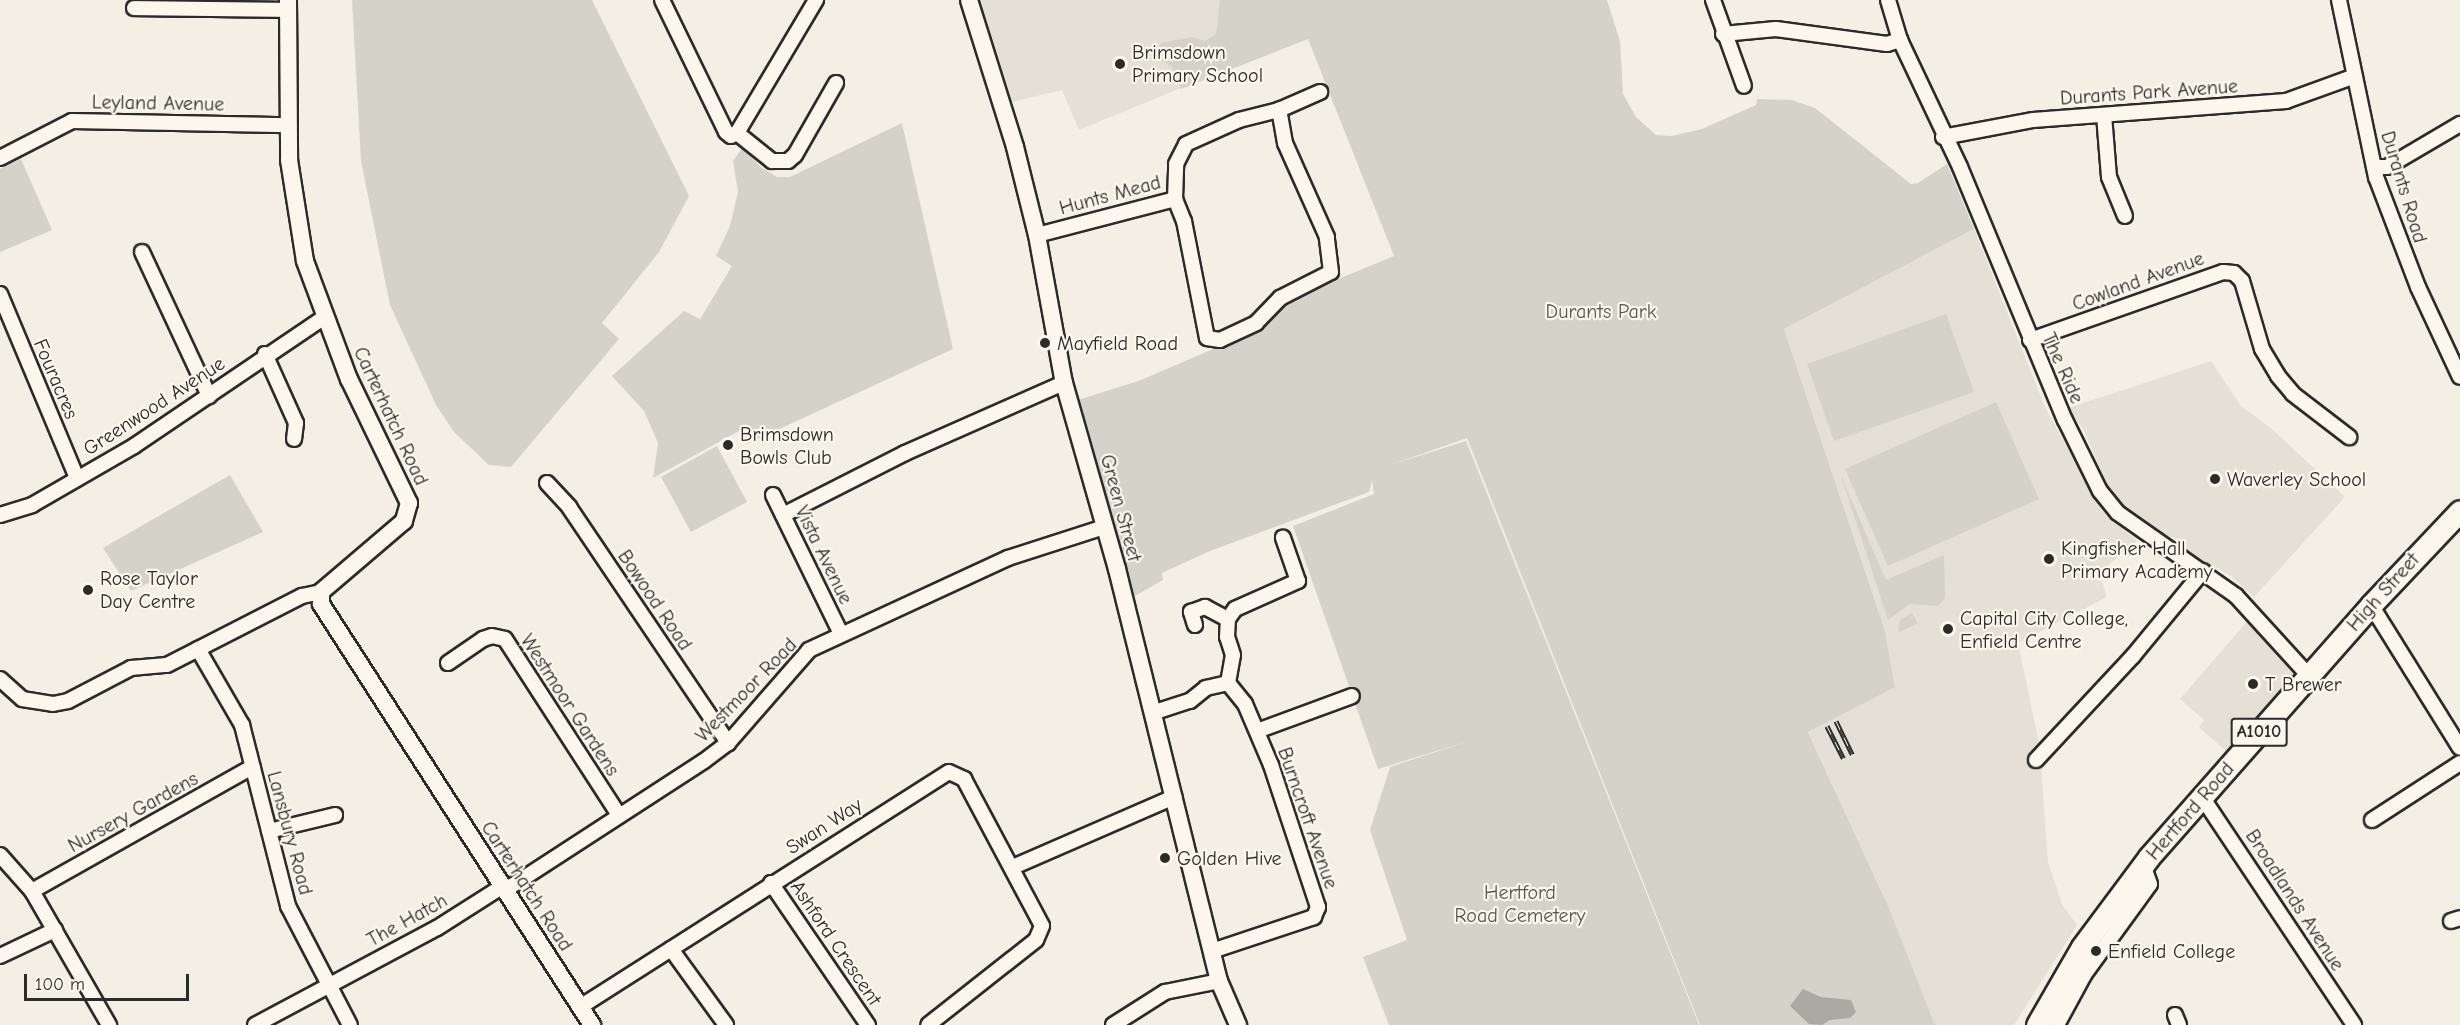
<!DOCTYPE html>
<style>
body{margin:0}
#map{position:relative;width:2460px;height:1025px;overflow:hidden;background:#f3efe4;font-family:"Comic Neue",sans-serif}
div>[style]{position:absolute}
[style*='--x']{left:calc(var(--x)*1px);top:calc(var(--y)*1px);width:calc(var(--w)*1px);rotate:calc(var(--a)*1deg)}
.built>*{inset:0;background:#e4e0d6}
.green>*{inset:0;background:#d5d2c9}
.water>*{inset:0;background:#aca9a2}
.roads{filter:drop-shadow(2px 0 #2b2b2b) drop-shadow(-2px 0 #2b2b2b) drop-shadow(0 2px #2b2b2b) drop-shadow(0 -2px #2b2b2b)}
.minor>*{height:14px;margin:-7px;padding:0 7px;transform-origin:7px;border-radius:7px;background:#fbf7ec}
.tertiary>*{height:16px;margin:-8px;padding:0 8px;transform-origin:8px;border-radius:8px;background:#fbf7ec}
.primary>*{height:21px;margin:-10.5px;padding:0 10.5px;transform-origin:10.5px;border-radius:10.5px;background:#fbf7ec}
.rail>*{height:5px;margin-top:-2.5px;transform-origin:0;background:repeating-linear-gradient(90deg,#fbf7ec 0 9px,#2b2b2b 0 18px);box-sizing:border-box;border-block:2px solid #2b2b2b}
.dots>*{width:16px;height:16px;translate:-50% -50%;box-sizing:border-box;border:3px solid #fbf7ec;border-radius:50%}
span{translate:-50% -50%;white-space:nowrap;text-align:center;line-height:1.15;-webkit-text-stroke:4.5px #fbf7ec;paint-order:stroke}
.shield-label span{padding:2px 4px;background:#fbf7ec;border:2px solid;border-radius:4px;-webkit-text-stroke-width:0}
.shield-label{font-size:18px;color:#2b2b2b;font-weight:700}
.poi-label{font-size:20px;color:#2b2b2b}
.left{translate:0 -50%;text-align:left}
.street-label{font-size:20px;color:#2b2b2b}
.park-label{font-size:20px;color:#565552}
.scale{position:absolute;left:24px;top:974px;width:165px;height:27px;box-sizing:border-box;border:3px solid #2b2b2b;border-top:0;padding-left:8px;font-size:18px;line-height:21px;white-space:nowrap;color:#2b2b2b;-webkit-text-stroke:4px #fbf7ec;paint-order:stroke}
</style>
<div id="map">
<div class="built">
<i style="clip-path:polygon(976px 0,1395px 0,1079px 130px,1062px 90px,1008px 103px)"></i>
<i style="clip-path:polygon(1974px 229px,2045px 407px,2102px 511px,2137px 541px,2099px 573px,2107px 597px,2018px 643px,2040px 748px,2032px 755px,2041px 766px,2048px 862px,2063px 906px,2077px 925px,2014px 1025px,1935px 1025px,1889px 908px,1808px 731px,1895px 686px,1885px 631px,1784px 329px)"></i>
<i style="clip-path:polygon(2211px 361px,2241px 406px,2272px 429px,2345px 497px,2254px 597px,2231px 576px,2183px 549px,2181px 539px,2163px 535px,2122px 506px,2109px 488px,2083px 429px,2068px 408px)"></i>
<i style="clip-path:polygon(2250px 618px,2300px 676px,2229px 754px,2199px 727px,2204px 720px,2180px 699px)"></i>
</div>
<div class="green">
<i style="clip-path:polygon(352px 0,592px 0,689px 196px,659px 252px,602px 323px,619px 339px,511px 467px,489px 465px,454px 432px,436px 405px,390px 305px,361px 161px)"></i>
<i style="clip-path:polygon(1220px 0,1607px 0,1620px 41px,1623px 94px,1636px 117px,1656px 135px,1672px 136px,1702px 129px,1756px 105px,1757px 99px,1792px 100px,1815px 108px,1911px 184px,1918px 183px,1947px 164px,1974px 229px,1784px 329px,1885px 631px,1895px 687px,1808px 732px,1889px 908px,1935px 1025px,1700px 1025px,1467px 438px,1390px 465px,1466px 441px,1699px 1025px,1389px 1025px,1363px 957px,1407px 940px,1370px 830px,1390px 767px,1472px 740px,1378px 769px,1293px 526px,1374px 494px,1372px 480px,1369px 492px,1210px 551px,1162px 573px,1163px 580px,1133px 597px,1078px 400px,1141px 380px,1262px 328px,1292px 298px,1394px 256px,1308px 39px,1181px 89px,1173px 68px,1152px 54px,1161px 43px,1191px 37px,1205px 41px,1216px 34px)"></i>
<i style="clip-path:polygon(902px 123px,953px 349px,747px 444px,739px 431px,653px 478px,658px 443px,644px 411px,612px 376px,684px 311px,700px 319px,732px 266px,716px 256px,730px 226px,738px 192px,733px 161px,742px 148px,761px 167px,777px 177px,790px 177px)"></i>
<i style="clip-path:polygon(21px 159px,52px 230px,0 252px,0 169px)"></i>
<i style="clip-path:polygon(1946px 314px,1974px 392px,1834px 441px,1807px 364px)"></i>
<i style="clip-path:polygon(1996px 402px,2039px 499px,1888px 566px,1845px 469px)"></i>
<i style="clip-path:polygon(717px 446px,747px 502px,691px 532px,661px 477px)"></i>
<i style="clip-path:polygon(230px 475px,263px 532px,131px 591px,103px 548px)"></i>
<i style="clip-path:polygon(1841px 476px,1886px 580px,1944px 555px,1945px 598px,1938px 606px,1910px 604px,1888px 620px)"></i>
<i style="clip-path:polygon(1912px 613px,1918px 623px,1898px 633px,1900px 620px)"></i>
</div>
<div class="water">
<i style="clip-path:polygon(1803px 989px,1821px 997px,1851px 1000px,1856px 1012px,1850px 1018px,1830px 1020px,1822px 1025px,1809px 1024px,1790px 1006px)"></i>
</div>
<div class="roads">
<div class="minor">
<i style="--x:662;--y:0;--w:147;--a:64.1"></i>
<i style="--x:726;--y:132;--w:6;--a:39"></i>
<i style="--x:731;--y:136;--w:7;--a:-27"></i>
<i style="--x:1713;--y:0;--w:91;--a:70.2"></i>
<i style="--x:1888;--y:0;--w:42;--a:73.3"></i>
<i style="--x:1900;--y:40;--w:140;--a:64.7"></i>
<i style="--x:1960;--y:167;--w:274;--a:67.5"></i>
<i style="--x:2065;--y:420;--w:79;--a:63.8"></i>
<i style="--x:2100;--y:491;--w:28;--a:51"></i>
<i style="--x:2118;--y:513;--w:144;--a:35.1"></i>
<i style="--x:2236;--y:596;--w:108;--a:47.6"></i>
<i style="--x:2339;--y:0;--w:181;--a:78.2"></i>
<i style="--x:2376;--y:177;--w:118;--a:69.1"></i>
<i style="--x:2418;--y:287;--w:99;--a:65"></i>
<i style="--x:134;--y:8;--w:154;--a:0.7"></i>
<i style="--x:1723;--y:34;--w:53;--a:-5.4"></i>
<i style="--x:1776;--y:29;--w:112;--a:7.7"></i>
<i style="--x:1887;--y:44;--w:14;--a:-17"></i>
<i style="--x:2104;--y:115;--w:62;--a:85.4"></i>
<i style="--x:2109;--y:177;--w:42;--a:67.7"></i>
<i style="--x:737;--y:133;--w:155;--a:-59.3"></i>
<i style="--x:737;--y:133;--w:45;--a:38.7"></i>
<i style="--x:772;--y:161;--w:16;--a:0"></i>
<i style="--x:788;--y:161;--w:9;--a:-41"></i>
<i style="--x:795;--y:155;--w:83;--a:-60.3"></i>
<i style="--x:1943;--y:137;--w:92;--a:-10.7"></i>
<i style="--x:2033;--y:120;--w:254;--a:-4.3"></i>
<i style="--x:2286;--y:101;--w:73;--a:-19.9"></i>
<i style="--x:0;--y:158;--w:81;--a:-27.2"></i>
<i style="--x:72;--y:121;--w:217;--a:1.1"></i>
<i style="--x:2374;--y:167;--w:13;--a:0"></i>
<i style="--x:2387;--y:167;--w:85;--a:-30.5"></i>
<i style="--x:1175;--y:199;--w:24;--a:68"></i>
<i style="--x:1184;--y:221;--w:119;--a:78.9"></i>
<i style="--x:1207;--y:338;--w:13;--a:9"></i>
<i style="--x:1220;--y:340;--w:40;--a:-25"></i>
<i style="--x:1256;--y:323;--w:35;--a:-46"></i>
<i style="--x:1280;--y:298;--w:57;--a:-27"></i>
<i style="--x:1331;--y:272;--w:35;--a:-97"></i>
<i style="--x:1327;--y:237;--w:103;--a:-114.1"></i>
<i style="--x:1285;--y:143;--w:34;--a:-100"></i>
<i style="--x:1037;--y:235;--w:143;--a:-14.6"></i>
<i style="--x:1175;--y:199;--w:35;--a:-88"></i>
<i style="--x:1176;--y:164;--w:22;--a:-63"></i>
<i style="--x:1186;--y:144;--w:58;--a:-24.4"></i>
<i style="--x:1239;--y:120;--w:41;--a:-14"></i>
<i style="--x:1279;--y:110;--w:45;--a:-23.7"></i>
<i style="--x:142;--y:252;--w:159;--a:65"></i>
<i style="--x:0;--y:294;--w:199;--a:67.3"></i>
<i style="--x:2030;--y:340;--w:205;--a:-19.4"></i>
<i style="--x:2223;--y:272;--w:11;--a:5"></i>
<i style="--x:2234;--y:273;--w:11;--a:45"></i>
<i style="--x:2242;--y:281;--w:71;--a:73.6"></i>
<i style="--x:2262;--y:349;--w:31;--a:59"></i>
<i style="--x:2278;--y:376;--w:23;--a:50"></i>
<i style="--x:2293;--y:394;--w:71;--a:37.5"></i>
<i style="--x:265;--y:354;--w:76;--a:65.8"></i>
<i style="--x:296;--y:423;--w:16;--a:97"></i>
<i style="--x:547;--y:483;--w:33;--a:47"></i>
<i style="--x:569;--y:507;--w:285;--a:56"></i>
<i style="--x:773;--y:495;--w:153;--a:63.9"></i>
<i style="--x:0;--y:515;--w:34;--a:-17"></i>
<i style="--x:32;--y:505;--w:118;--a:-30"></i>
<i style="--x:134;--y:446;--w:228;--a:-34.1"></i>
<i style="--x:783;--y:515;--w:137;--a:-26.9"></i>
<i style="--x:905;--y:453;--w:174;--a:-23.8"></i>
<i style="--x:2371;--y:605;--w:168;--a:58.1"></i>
<i style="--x:1195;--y:625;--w:14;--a:-107"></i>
<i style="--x:1191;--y:612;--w:15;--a:-20"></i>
<i style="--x:1205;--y:607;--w:26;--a:28"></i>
<i style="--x:198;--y:649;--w:88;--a:59.9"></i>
<i style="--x:242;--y:725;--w:187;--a:75.7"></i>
<i style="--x:288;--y:906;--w:134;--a:62.5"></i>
<i style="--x:448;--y:663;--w:42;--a:-34.4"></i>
<i style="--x:483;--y:639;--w:9;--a:-18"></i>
<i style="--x:492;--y:636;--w:13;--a:13"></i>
<i style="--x:505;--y:639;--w:210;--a:57.1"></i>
<i style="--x:0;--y:679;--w:30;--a:42"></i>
<i style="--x:22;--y:699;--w:31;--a:9"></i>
<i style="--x:53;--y:704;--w:15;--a:-11"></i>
<i style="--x:68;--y:701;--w:71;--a:-27.6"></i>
<i style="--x:131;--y:668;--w:36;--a:-5"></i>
<i style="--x:167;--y:665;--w:152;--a:-27.1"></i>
<i style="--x:302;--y:596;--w:19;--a:-12"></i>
<i style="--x:1228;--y:683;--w:28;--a:-80"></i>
<i style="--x:1233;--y:655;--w:19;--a:-108"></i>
<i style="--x:1227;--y:637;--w:18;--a:-87"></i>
<i style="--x:1228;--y:619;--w:12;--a:-55"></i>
<i style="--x:1235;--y:609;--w:69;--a:-24"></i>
<i style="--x:1298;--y:581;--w:46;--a:-109.2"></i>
<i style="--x:1152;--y:713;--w:40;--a:-18"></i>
<i style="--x:1190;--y:701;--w:21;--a:-39"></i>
<i style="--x:1206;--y:688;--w:23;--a:-13"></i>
<i style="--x:1228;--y:683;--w:27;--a:51"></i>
<i style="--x:1245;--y:704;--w:66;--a:66.9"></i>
<i style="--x:1271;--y:765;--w:150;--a:71.7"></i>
<i style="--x:1318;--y:907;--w:11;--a:112"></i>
<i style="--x:1314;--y:917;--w:108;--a:161.6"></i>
<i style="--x:1257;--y:731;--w:101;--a:-20.2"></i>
<i style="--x:2036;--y:760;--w:142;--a:-47"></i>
<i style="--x:2133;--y:656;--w:110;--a:-50.5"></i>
<i style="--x:2202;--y:797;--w:274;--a:56.3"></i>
<i style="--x:2372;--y:820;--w:105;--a:-32.9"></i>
<i style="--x:269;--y:831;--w:68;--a:-13.6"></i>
<i style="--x:0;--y:855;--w:48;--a:48.4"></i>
<i style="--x:32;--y:891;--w:155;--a:60.1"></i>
<i style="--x:1013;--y:867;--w:176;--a:-23.5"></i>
<i style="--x:771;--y:883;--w:172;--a:55.7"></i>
<i style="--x:32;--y:891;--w:253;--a:-29.4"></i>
<i style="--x:2451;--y:921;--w:9;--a:-18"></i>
<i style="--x:671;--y:949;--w:94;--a:54.1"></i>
<i style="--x:0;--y:956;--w:61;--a:-25.3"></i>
<i style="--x:580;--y:1007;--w:437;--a:-32.5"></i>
<i style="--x:949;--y:772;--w:17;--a:25"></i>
<i style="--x:964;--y:779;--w:166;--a:62"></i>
<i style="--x:1042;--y:926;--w:15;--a:113"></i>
<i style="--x:1036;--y:940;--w:137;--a:141.8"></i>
<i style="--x:2175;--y:1015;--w:11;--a:68"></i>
<i style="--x:255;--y:1025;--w:206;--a:-28.1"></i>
<i style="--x:437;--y:928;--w:78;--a:-32.5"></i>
<i style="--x:503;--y:886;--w:7;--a:8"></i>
<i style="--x:510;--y:887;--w:231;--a:-33"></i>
<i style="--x:704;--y:761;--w:30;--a:-37"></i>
<i style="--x:728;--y:743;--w:123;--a:-48.9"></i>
<i style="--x:809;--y:650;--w:219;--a:-24.8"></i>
<i style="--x:1008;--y:558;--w:101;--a:-17.9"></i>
<i style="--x:1113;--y:1025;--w:62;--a:-32.4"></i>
<i style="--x:1165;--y:992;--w:55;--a:-11.5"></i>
<i style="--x:2057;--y:1025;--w:57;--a:-61.6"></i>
<i style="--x:2084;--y:975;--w:112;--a:-54"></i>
<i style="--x:2150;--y:884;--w:20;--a:-110"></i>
</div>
<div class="tertiary">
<i style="--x:288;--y:0;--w:160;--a:89.6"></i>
<i style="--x:289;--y:160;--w:102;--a:81"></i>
<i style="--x:305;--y:261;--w:126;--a:69.6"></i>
<i style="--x:349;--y:379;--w:138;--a:64.2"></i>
<i style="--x:409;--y:503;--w:19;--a:106"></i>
<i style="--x:404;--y:521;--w:109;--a:139.5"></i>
<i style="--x:321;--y:592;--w:12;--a:90"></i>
<i style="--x:321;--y:604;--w:501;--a:57.23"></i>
<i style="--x:969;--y:0;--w:154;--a:72.6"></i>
<i style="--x:1015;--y:147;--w:91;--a:76"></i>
<i style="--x:1037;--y:235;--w:150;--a:79.7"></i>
<i style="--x:1064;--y:383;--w:193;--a:74.1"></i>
<i style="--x:1117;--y:569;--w:424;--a:76.1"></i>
<i style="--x:1219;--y:981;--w:48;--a:66.6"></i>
</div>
<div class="primary">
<i style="--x:2037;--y:1025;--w:90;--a:-60"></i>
<i style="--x:2082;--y:947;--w:112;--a:-53.3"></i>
<i style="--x:2149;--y:857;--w:336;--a:-48.6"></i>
<i style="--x:2371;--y:605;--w:129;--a:-46.6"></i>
</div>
</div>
<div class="rail">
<i style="--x:1836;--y:721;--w:37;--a:64"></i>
<i style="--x:1827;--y:726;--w:36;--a:63"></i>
</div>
<div class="dots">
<i style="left:1120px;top:64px;background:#2b2b2b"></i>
<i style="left:1045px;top:343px;background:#2b2b2b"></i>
<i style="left:728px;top:445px;background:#2b2b2b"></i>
<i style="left:2215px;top:479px;background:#2b2b2b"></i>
<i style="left:2049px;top:559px;background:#2b2b2b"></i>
<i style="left:88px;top:590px;background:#2b2b2b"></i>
<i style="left:1948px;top:629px;background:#2b2b2b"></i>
<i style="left:2253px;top:684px;background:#2b2b2b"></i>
<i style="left:1165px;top:858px;background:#2b2b2b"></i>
<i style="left:2096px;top:951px;background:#2b2b2b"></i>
</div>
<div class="shield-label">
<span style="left:2259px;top:732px">A1010</span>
</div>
<div class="poi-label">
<span class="left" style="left:1132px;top:64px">Brimsdown<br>Primary School</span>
<span class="left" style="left:1057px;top:343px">Mayfield Road</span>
<span class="left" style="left:740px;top:446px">Brimsdown<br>Bowls Club</span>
<span class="left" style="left:2227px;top:479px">Waverley School</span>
<span class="left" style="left:2061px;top:560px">Kingfisher Hall<br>Primary Academy</span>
<span class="left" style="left:100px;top:590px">Rose Taylor<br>Day Centre</span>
<span class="left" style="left:1960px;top:630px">Capital City College,<br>Enfield Centre</span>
<span class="left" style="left:2265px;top:684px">T Brewer</span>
<span class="left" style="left:1177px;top:858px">Golden Hive</span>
<span class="left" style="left:2108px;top:951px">Enfield College</span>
</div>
<div class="street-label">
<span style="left:2149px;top:92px;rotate:-4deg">Durants Park Avenue</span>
<span style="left:158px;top:103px;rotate:1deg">Leyland Avenue</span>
<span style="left:2404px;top:187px;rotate:73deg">Durants Road</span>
<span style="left:1110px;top:195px;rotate:-15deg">Hunts Mead</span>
<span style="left:2138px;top:281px;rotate:-20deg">Cowland Avenue</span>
<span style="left:2063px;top:368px;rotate:66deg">The Ride</span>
<span style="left:56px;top:379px;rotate:67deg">Fouracres</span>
<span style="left:154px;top:406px;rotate:-33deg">Greenwood Avenue</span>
<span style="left:391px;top:416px;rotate:65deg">Carterhatch Road</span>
<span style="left:1121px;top:508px;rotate:75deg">Green Street</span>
<span style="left:824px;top:555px;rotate:64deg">Vista Avenue</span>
<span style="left:2383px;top:592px;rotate:-48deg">High Street</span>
<span style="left:655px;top:600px;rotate:56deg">Bowood Road</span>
<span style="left:746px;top:690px;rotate:-46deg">Westmoor Road</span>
<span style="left:570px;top:705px;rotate:57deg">Westmoor Gardens</span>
<span style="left:2190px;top:811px;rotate:-49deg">Hertford Road</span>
<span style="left:133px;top:812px;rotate:-29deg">Nursery Gardens</span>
<span style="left:1308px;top:818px;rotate:71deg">Burncroft Avenue</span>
<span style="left:824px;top:826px;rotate:-33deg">Swan Way</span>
<span style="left:290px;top:833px;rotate:75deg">Lansbury Road</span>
<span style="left:527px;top:886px;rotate:57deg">Carterhatch Road</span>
<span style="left:2295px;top:900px;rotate:57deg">Broadlands Avenue</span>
<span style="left:407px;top:920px;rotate:-29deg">The Hatch</span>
<span style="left:836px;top:943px;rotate:56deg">Ashford Crescent</span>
</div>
<div class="park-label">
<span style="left:1601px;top:311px">Durants Park</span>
<span style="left:1520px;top:904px">Hertford<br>Road Cemetery</span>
</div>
<div class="scale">100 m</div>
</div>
